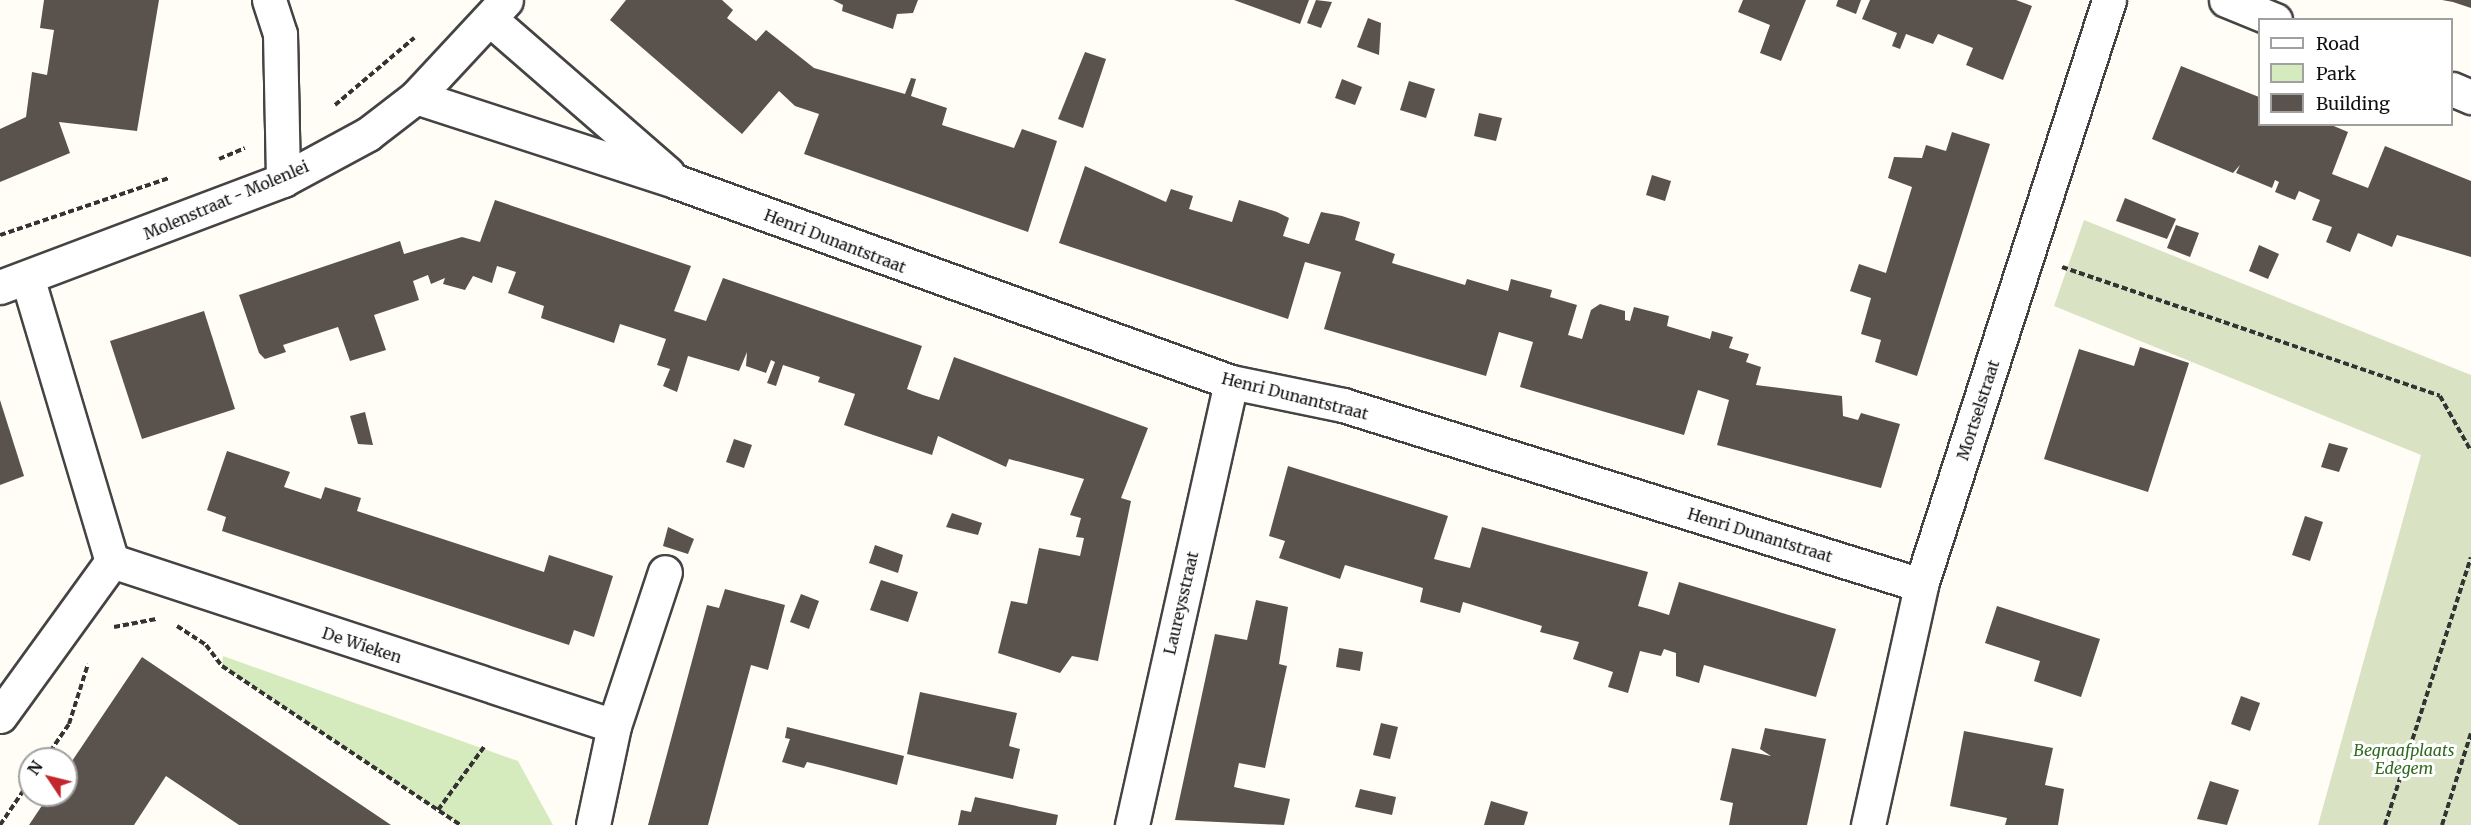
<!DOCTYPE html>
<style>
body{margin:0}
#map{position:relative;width:2471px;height:825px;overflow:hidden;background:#fffdf5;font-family:Merriweather,serif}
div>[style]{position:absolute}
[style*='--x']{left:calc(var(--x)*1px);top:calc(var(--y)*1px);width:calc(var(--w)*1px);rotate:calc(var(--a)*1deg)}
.green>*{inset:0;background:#d5ebbd}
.cemetery>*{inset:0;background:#d9e3c4}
.building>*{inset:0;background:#5a524d}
.path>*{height:4px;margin-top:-2px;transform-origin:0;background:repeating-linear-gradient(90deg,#333 0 6px,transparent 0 9px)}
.roads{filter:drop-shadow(2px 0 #444) drop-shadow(-2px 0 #444) drop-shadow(0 2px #444) drop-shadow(0 -2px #444)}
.minor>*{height:33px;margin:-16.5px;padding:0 16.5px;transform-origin:16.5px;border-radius:16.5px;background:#fff}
span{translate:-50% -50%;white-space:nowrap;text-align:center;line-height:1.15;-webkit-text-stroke:6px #fff;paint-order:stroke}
.street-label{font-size:16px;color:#111}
.park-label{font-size:16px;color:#2f6b1f;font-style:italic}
.legend{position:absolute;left:2258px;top:18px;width:195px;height:108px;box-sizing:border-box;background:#fff;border:2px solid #a0a0a0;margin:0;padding:8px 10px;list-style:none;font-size:18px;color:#111}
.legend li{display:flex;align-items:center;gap:12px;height:30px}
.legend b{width:30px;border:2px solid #a0a0a0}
.north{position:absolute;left:18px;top:747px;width:60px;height:60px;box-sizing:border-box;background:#fff;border:2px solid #a0a0a0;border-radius:50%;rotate:305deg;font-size:16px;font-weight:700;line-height:24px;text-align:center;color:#111}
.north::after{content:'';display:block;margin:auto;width:21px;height:27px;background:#c4262e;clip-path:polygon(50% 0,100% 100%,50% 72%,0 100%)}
</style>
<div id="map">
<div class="green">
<i style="clip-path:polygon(223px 656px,518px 761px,553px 825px,460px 825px,222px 666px)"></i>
</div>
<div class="cemetery">
<i style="clip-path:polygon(2084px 220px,2471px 375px,2471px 825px,2318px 825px,2421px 455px,2054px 306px)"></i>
</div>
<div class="building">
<i style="clip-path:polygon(44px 0,159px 0,137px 131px,59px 122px,70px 153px,0 182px,0 129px,26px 117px,32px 72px,47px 75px,54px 30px,40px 28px)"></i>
<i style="clip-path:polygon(626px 0,722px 0,733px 10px,727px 18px,756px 41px,766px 30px,814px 68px,905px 94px,911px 78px,916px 79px,911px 96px,947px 108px,942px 125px,1014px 148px,1022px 129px,1057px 141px,1028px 232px,804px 154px,819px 114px,795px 106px,779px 91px,742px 134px,610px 20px)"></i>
<i style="clip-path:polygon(833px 0,918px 0,913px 13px,897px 14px,893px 29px,842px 11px,843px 5px)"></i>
<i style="clip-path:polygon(1234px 0,1309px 0,1300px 24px)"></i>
<i style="clip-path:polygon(1316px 0,1332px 2px,1321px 28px,1307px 23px)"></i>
<i style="clip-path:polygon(1743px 0,1806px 0,1781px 61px,1760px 53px,1770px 25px,1738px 12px)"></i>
<i style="clip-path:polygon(1838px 0,1861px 0,1856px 14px,1836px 6px)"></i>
<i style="clip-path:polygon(1870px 0,2016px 0,2032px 6px,2003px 80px,1966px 65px,1973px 48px,1938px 34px,1933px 44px,1906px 34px,1900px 49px,1892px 46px,1897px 33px,1862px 19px)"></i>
<i style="clip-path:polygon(2442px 0,2471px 0,2471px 8px,2453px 2px)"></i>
<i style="clip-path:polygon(1368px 18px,1381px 23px,1379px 55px,1357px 47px)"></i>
<i style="clip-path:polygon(1085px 52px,1106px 59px,1083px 128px,1058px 119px)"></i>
<i style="clip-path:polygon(2181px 66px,2259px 97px,2259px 124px,2329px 124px,2348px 132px,2332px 174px,2368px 188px,2385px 146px,2471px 181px,2471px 257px,2397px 235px,2392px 247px,2358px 233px,2350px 252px,2326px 242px,2332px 227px,2312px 220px,2320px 200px,2299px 191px,2295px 200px,2275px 192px,2279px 182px,2275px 180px,2272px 188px,2236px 173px,2240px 165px,2233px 173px,2152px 139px)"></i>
<i style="clip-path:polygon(1342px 79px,1362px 87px,1355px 105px,1335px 98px)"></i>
<i style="clip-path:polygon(1409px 81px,1435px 89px,1426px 118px,1400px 110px)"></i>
<i style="clip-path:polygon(1479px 113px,1502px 118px,1496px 141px,1474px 136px)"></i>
<i style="clip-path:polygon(1952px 132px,1990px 144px,1917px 376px,1875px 362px,1881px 340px,1861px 334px,1871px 298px,1850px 291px,1859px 264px,1886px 273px,1912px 187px,1888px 178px,1894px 157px,1922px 158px,1926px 145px,1946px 151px)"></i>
<i style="clip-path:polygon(1085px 166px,1166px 202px,1171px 189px,1193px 196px,1189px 209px,1232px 222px,1239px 200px,1277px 212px,1289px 218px,1283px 236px,1309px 244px,1321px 212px,1342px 216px,1360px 222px,1355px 240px,1395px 254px,1392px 263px,1465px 285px,1467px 279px,1508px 291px,1511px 279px,1552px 290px,1550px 297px,1577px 305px,1568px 335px,1582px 339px,1591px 310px,1600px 304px,1625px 311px,1625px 320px,1630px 321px,1634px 307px,1669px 316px,1667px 326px,1710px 339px,1712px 331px,1733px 337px,1729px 348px,1749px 354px,1746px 362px,1761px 367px,1756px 385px,1842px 396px,1843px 416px,1858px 420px,1861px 413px,1900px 424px,1881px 488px,1717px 445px,1729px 400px,1698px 390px,1684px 435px,1520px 387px,1533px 342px,1499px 332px,1486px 376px,1324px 329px,1341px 272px,1305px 262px,1288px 319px,1059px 243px)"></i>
<i style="clip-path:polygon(1652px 175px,1671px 181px,1665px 201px,1646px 195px)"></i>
<i style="clip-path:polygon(2125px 198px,2176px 219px,2167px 239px,2116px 221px)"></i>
<i style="clip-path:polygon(495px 200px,691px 266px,674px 311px,706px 321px,723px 278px,922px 346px,907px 389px,923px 395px,939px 400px,954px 357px,1148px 428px,1121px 498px,1131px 501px,1098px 661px,1072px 656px,1060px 673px,998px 653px,1011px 601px,1027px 604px,1039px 548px,1080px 556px,1084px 538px,1076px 537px,1081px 518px,1070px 515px,1084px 479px,1009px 459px,1006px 467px,938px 436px,932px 455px,844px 425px,855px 394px,818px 382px,820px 377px,783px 365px,776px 386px,767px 383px,775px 362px,771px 360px,766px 373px,746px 366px,747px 352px,739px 371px,688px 356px,677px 392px,663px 386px,670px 369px,657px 365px,666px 339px,620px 324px,614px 343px,541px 318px,544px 306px,508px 293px,516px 272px,497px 266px,492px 283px,473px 276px,465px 290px,443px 284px,445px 278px,431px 284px,428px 275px,413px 281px,419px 300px,374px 315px,386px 350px,350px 361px,338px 327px,283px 345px,286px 352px,265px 359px,259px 353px,239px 295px,400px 241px,404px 254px,462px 237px,480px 242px)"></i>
<i style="clip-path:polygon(2176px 225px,2199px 233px,2190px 257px,2167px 248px)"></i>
<i style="clip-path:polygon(2259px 245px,2279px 254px,2268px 279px,2249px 271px)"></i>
<i style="clip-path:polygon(204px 311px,235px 409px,142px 439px,110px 341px)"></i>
<i style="clip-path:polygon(2140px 347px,2189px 363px,2148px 492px,2044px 459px,2079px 349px,2134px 366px)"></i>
<i style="clip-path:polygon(0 400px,24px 476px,0 485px)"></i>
<i style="clip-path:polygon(365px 412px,373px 445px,358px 444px,350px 416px)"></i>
<i style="clip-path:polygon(734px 439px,752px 445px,744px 468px,726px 462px)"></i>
<i style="clip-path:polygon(2329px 443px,2348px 448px,2339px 472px,2321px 467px)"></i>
<i style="clip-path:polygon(227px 451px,290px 472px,284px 487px,321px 499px,325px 487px,361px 498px,357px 511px,544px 572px,549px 555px,613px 576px,594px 637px,574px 630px,569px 645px,222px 531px,226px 517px,207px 510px)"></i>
<i style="clip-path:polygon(1288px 466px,1448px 516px,1434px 559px,1470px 568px,1482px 527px,1648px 572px,1638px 606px,1653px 610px,1669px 615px,1679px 582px,1836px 629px,1816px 697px,1704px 665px,1699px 683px,1676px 676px,1676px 653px,1664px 649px,1661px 656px,1640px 651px,1628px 693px,1608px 687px,1613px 672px,1573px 659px,1579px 642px,1540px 632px,1542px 626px,1463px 602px,1460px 613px,1420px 602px,1423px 588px,1345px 565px,1340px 579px,1279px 558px,1285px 541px,1269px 536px)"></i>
<i style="clip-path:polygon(952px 513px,982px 523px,978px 535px,946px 527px)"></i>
<i style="clip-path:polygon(2305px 516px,2323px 522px,2310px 561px,2292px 555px)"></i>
<i style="clip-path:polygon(668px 527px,694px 539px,688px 554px,663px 546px)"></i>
<i style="clip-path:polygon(875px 545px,903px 555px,898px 573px,869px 563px)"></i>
<i style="clip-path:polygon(881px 580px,918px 592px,908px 622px,870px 610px)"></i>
<i style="clip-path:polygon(725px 589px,785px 605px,768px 670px,751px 665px,708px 825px,648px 825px,707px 605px,719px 608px)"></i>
<i style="clip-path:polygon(801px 594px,819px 601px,809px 629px,790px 622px)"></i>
<i style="clip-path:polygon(1256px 600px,1288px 607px,1279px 664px,1287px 666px,1265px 768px,1239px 763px,1234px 787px,1290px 799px,1284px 825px,1175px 820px,1215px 634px,1247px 640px)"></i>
<i style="clip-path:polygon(1997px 606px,2100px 639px,2081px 697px,2034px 681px,2040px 661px,1985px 643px)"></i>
<i style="clip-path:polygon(1339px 648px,1363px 652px,1360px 671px,1336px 667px)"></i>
<i style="clip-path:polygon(142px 657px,259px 736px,391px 825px,239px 825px,166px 776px,134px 825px,29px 825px,49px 795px,66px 795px,66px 770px)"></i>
<i style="clip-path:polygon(920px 692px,1017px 713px,1009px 746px,1020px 749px,1013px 779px,907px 754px)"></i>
<i style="clip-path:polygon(2241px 696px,2260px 703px,2250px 731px,2231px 724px)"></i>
<i style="clip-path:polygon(1381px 723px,1398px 727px,1390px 759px,1373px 755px)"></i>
<i style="clip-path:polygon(787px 727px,904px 756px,897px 785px,824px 766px,807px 762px,804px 768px,782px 762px,790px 739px,785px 738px)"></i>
<i style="clip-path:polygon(1765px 728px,1826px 739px,1807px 825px,1729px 825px,1733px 803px,1720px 800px,1732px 748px,1771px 756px,1760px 749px)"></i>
<i style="clip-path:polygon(1964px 731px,2053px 748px,2045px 785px,2064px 789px,2058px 825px,2005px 825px,2007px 818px,1950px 806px)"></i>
<i style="clip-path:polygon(2210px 781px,2239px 790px,2227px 825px,2197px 819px)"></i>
<i style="clip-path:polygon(1360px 789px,1396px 797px,1392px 815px,1355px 807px)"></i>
<i style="clip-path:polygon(975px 797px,1058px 815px,1056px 825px,958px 825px,961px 810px,971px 812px)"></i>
<i style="clip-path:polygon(1491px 801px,1528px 812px,1524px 825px,1484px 825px)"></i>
</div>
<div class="path">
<i style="--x:335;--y:105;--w:104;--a:-40.3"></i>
<i style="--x:219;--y:159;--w:28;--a:-23"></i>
<i style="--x:0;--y:235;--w:178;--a:-18.6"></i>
<i style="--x:2062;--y:267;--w:399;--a:18.8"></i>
<i style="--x:2440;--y:396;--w:63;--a:60.6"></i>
<i style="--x:177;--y:626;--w:35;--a:33"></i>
<i style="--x:206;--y:645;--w:26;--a:53"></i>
<i style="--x:222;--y:666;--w:286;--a:33.7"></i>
<i style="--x:114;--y:627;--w:43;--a:-10.8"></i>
<i style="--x:45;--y:759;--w:42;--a:-55.6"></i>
<i style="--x:69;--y:724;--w:63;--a:-72.4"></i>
<i style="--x:438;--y:810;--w:78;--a:-53.9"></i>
<i style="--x:0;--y:825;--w:53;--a:-55.7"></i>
<i style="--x:2385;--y:825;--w:281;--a:-72.2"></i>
<i style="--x:2442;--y:825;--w:96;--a:-72.5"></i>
</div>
<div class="roads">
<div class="minor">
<i style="--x:269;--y:0;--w:36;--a:72"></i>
<i style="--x:280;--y:34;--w:146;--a:88.8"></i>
<i style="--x:2226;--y:0;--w:53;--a:22.2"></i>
<i style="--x:490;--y:19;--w:235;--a:41"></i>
<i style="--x:2452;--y:89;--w:21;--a:23"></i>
<i style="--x:416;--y:97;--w:274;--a:18"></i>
<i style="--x:677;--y:182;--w:589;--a:19.85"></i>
<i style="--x:1231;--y:382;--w:114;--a:11.6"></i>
<i style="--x:1343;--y:405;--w:605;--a:17.3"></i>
<i style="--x:28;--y:280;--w:293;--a:73.4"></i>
<i style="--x:112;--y:561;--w:528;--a:18.19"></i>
<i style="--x:614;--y:726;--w:101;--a:102"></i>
<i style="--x:0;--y:287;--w:303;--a:-20.7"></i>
<i style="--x:283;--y:180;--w:97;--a:-28.4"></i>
<i style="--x:368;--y:134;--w:61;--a:-37.6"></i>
<i style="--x:416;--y:97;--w:132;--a:-47.1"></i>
<i style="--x:0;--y:716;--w:191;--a:-54.1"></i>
<i style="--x:614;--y:726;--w:162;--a:-71.7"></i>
<i style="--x:1132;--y:825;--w:454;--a:-77.4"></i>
<i style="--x:1868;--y:825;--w:246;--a:-77.5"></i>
<i style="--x:1921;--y:585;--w:614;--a:-72.18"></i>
</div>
</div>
<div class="street-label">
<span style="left:226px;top:200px;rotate:-23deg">Molenstraat - Molenlei</span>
<span style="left:835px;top:241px;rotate:21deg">Henri Dunantstraat</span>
<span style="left:1295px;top:396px;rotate:14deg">Henri Dunantstraat</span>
<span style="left:1978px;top:410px;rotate:-72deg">Mortselstraat</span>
<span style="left:1760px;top:535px;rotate:17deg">Henri Dunantstraat</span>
<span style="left:1181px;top:603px;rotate:-77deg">Laureysstraat</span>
<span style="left:362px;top:645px;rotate:18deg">De Wieken</span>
</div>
<div class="park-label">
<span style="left:2404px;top:759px">Begraafplaats<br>Edegem</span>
</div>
<ul class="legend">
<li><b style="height:8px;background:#fff"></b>Road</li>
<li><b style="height:16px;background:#d5ebbd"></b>Park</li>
<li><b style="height:16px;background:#5a524d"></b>Building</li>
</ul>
<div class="north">N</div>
</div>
